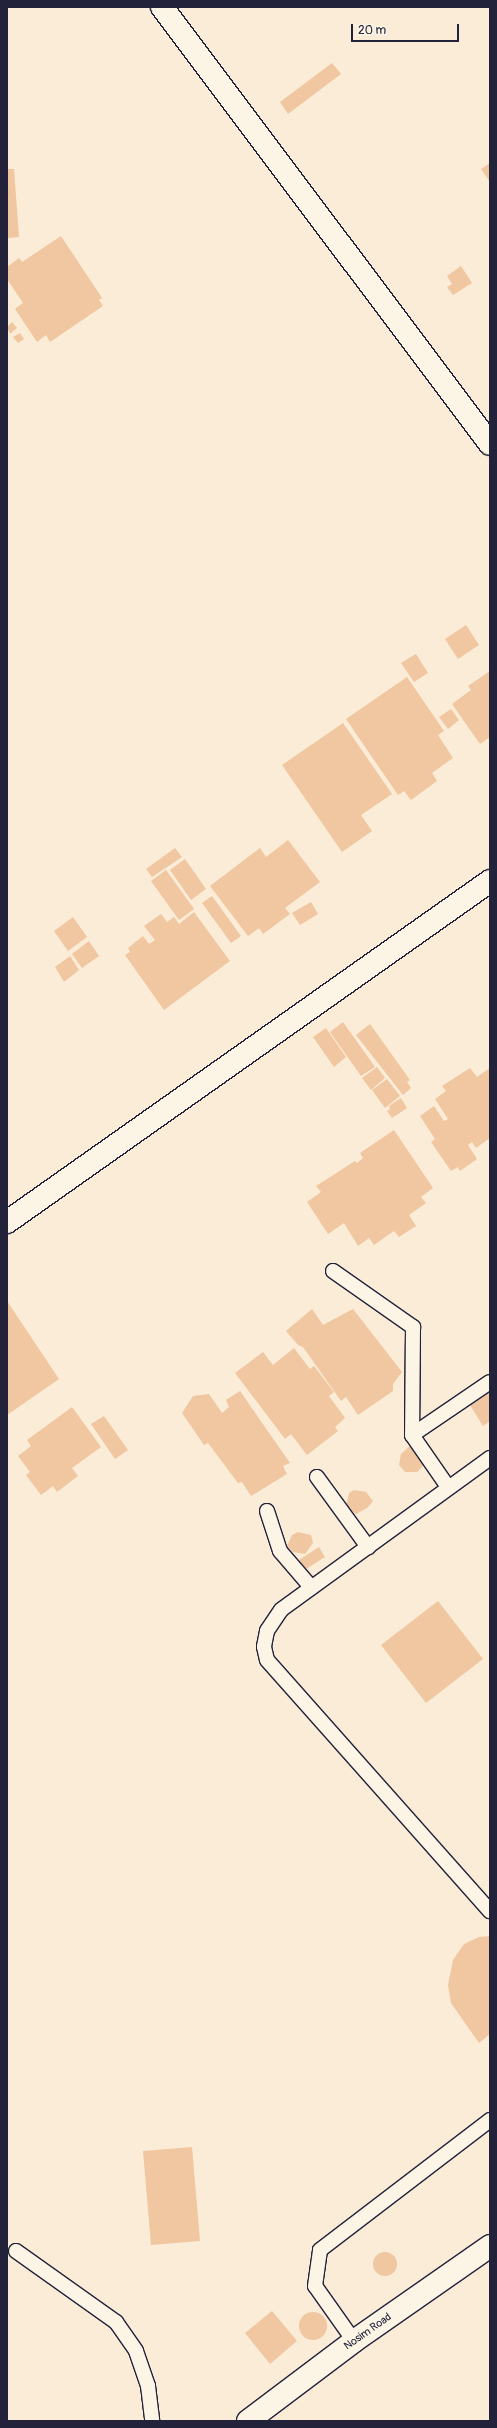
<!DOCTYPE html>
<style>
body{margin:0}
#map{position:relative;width:497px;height:2428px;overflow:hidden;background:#faecd7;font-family:Pangolin,sans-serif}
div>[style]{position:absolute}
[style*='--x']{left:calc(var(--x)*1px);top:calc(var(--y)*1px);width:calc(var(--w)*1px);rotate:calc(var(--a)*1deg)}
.building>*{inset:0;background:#f0c7a0}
.round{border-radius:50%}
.roads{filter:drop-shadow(1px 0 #22223b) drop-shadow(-1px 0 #22223b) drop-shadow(0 1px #22223b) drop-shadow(0 -1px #22223b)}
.service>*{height:14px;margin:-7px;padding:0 7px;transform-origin:7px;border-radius:7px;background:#fcf5e5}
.minor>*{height:22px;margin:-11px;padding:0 11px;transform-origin:11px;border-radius:11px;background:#fcf5e5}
span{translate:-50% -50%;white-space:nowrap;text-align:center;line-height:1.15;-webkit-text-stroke:3.5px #fcf5e5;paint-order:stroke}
.street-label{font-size:11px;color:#22223b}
.frame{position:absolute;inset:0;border:8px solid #22223b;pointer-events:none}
.scale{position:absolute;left:351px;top:24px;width:108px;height:18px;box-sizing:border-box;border:2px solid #22223b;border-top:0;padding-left:5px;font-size:12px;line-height:14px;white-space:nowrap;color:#22223b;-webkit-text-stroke:3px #fcf5e5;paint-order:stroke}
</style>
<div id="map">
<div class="building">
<i style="clip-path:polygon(332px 63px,341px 74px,288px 114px,280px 102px)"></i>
<i style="clip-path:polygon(490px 163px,490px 182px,481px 169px)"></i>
<i style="clip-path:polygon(7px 169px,14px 169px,19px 237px,7px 238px)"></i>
<i style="clip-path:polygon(61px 236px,102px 298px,99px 300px,103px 306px,50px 342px,46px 335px,37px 342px,15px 309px,23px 303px,7px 279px,7px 267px,19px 258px,22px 262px)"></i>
<i style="clip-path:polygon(461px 266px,472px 283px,453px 295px,447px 287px,452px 284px,447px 276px)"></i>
<i style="clip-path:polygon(12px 322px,17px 328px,10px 334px,7px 327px)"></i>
<i style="clip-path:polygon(20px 333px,24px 339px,18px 343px,13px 337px)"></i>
<i style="clip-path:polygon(466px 625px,479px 645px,458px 659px,445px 639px)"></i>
<i style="clip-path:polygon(416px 654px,428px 673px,414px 682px,401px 663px)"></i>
<i style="clip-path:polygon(490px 671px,490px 737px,480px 744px,452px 704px,471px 690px,468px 686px)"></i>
<i style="clip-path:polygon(407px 677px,444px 731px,438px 735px,453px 758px,432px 773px,437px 781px,411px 800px,404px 791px,398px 795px,346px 719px)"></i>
<i style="clip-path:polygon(451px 709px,459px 720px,448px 729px,439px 717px)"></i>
<i style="clip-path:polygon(343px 723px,392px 794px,361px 815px,372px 831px,342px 852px,282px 765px)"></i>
<i style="clip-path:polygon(288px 840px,320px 882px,285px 908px,290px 914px,263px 934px,259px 928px,248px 936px,210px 886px,260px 848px,266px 857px)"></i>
<i style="clip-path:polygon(175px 848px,182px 857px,152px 877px,146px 869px)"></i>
<i style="clip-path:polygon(185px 859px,206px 889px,191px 900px,170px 870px)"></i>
<i style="clip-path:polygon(166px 870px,194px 909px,179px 920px,151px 881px)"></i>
<i style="clip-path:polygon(212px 896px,241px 936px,231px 943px,202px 903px)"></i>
<i style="clip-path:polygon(311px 902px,318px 914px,300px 925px,292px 913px)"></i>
<i style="clip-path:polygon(194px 912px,230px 961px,164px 1010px,125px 955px,130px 952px,128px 948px,143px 936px,149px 944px,155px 940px,144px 926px,161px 914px,167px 922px,174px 917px,179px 924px)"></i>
<i style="clip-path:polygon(73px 917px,87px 937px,68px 951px,54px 931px)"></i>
<i style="clip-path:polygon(89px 941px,99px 956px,82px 968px,72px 954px)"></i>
<i style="clip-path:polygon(70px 956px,79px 970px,64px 982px,55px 967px)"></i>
<i style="clip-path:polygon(343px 1022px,375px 1067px,361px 1076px,330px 1032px)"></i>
<i style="clip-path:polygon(370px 1024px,410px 1080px,407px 1082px,411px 1088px,403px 1095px,356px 1035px)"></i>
<i style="clip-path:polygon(326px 1028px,346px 1057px,334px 1067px,313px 1037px)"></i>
<i style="clip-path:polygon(377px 1067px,385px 1078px,371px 1090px,362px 1078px)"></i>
<i style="clip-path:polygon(470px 1068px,477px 1077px,490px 1068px,490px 1138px,476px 1148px,472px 1142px,468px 1145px,477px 1159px,460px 1171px,458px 1167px,451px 1171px,431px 1142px,435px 1139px,420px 1116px,434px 1106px,444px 1121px,448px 1119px,435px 1099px,446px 1091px,442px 1086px)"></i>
<i style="clip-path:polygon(387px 1079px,400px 1096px,385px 1108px,372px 1090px)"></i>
<i style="clip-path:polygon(401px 1098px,407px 1108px,392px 1118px,387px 1111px,390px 1109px,389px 1106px)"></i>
<i style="clip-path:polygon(394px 1130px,433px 1188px,421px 1197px,426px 1203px,409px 1215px,416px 1226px,399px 1237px,394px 1231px,374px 1245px,369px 1238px,358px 1246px,344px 1223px,328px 1234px,307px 1202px,321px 1192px,316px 1186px,355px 1161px,357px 1163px,363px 1158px,360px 1153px)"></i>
<i style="clip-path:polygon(7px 1301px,59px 1379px,7px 1415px)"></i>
<i style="clip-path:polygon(312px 1309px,323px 1325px,353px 1309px,402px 1372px,393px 1384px,393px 1391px,358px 1415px,346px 1397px,341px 1401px,303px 1347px,298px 1345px,286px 1331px)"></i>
<i style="clip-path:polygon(294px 1348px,310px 1369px,314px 1366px,334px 1392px,329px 1396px,345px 1418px,335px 1427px,338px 1431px,307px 1455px,291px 1434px,285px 1439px,235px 1373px,263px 1352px,273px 1365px)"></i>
<i style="clip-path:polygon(240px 1391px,290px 1463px,283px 1466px,287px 1474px,251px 1496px,242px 1482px,238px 1483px,208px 1443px,204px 1445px,182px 1413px,193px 1396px,209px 1394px,222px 1413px,229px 1407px,226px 1400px)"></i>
<i style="clip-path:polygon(490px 1391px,490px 1421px,483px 1426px,470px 1405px)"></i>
<i style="clip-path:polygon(72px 1407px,101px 1447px,72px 1468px,78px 1476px,57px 1492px,53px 1486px,41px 1495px,26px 1475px,30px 1472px,18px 1456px,31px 1446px,27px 1440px)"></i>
<i style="clip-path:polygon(104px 1416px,128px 1450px,115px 1459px,91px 1424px)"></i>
<i style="clip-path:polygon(411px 1445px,424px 1456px,423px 1466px,417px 1472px,405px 1472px,399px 1465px,401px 1454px)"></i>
<i style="clip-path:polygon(354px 1490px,366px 1492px,373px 1501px,367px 1508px,356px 1514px,346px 1507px,349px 1493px)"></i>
<i style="clip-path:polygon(298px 1532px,311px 1535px,313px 1543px,305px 1554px,293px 1552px,287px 1546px,292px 1535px)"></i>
<i style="clip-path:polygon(319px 1547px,325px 1557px,306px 1569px,299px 1560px)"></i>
<i style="clip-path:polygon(438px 1601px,483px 1659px,426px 1703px,381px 1645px)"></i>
<i style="clip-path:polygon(490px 1936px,490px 2034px,479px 2043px,451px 2003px,448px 1985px,453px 1960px,464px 1944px,479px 1937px)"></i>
<i style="clip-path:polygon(192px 2147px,200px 2241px,151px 2245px,143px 2151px)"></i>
<i class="round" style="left:373px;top:2252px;width:24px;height:24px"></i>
<i style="clip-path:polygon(272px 2311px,297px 2341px,270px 2364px,245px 2333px)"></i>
<i class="round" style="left:299px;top:2312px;width:28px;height:28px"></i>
</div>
<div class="roads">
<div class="service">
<i style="--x:333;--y:1271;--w:98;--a:35"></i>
<i style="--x:413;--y:1327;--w:108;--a:90.5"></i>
<i style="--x:412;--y:1435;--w:63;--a:55.3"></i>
<i style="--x:412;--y:1435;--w:94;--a:-34.2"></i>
<i style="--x:490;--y:1458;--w:258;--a:144"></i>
<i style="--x:281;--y:1610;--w:25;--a:124"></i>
<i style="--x:267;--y:1631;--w:16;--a:101"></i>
<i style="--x:264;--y:1647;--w:13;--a:77"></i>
<i style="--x:267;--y:1660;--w:336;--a:48.4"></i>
<i style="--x:317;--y:1477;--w:87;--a:53.9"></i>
<i style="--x:267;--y:1511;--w:42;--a:72"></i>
<i style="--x:280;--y:1551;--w:48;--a:49.3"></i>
<i style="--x:16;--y:2251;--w:123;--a:35.4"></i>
<i style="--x:116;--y:2322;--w:35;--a:55"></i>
<i style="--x:136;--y:2351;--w:37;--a:71"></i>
<i style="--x:148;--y:2386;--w:35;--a:83"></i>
<i style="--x:354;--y:2341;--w:67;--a:-125.3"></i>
<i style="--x:315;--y:2286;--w:36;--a:-82"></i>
<i style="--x:320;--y:2250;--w:214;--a:-37.4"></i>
</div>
<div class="minor">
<i style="--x:162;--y:7;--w:546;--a:53.11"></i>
<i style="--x:7;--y:1222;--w:591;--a:-35.22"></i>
<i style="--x:248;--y:2421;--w:133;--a:-37"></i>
<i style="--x:354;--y:2341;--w:166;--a:-34.9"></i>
</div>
</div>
<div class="street-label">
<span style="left:368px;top:2332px;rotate:-35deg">Nosim Road</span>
</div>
<div class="frame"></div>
<div class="scale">20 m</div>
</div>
